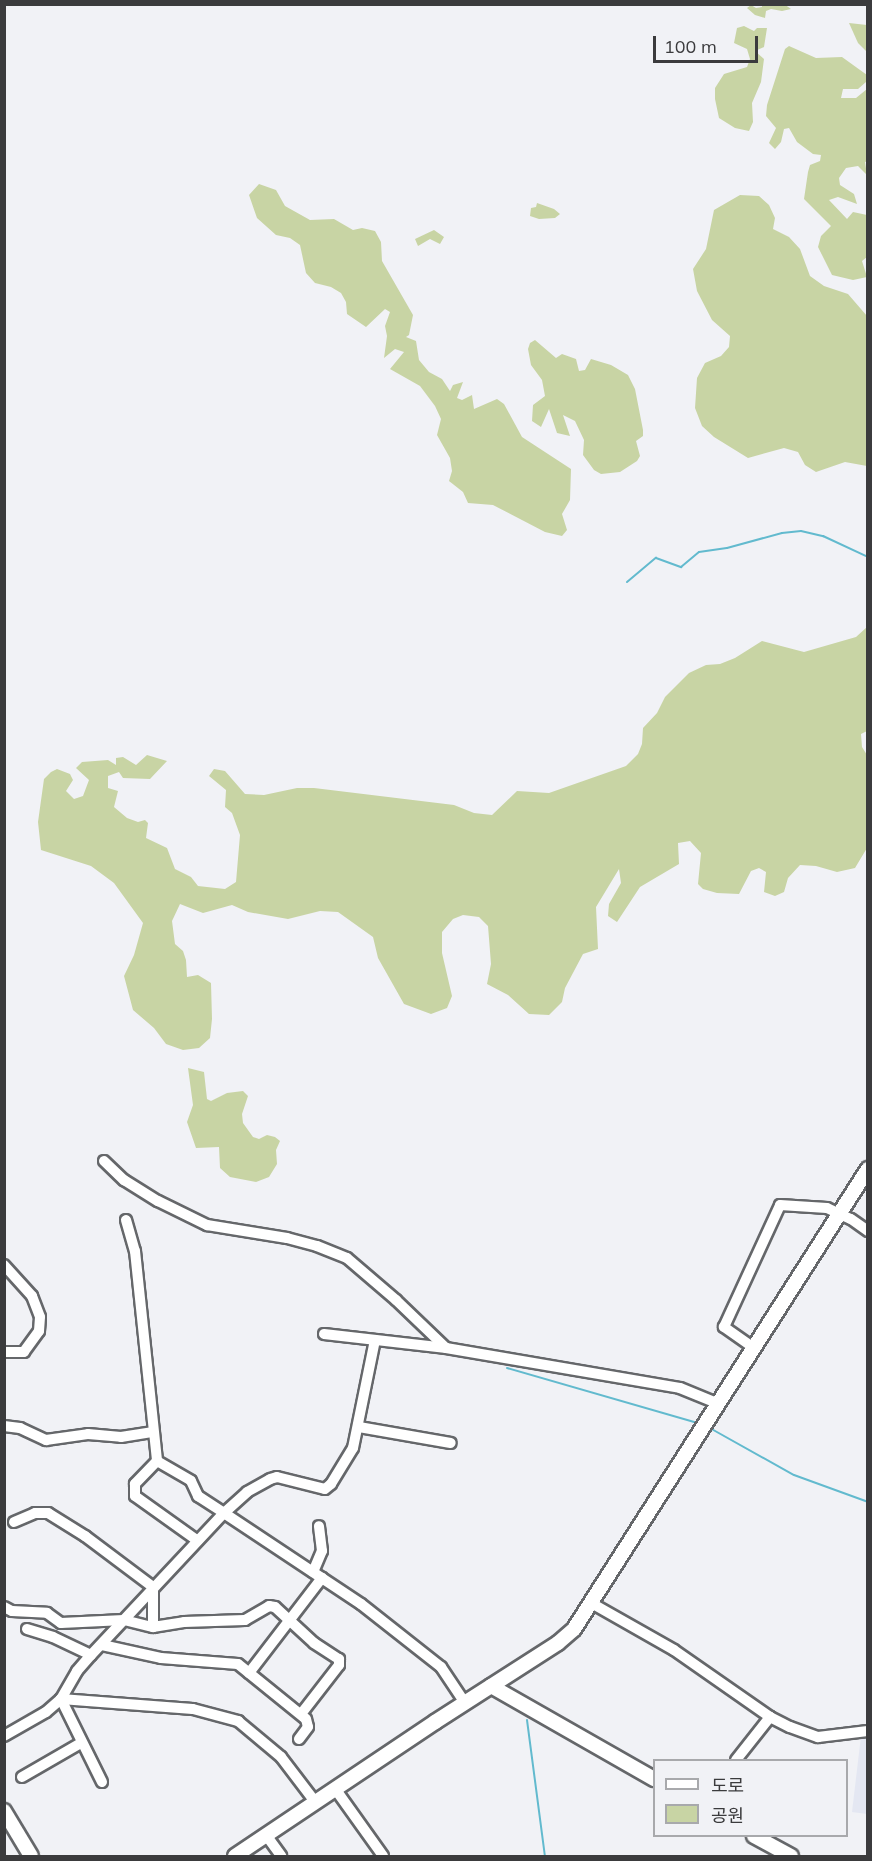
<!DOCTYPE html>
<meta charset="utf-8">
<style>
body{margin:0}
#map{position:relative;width:872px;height:1861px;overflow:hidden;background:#f1f2f6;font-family:Mulish,"Noto Sans KR",sans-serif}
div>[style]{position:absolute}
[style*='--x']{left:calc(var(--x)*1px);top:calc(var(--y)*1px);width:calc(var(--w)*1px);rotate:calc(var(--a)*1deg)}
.built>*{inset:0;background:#e4e7f2}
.green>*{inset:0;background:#c8d4a4}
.stream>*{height:2px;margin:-1px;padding:0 1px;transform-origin:1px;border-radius:1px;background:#62bace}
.roads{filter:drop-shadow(2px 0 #65676a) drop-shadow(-2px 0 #65676a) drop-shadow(0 2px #65676a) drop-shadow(0 -2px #65676a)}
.minor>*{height:10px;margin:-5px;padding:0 5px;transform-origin:5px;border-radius:5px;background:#fff}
.major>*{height:14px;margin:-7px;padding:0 7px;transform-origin:7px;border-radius:7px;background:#fff}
span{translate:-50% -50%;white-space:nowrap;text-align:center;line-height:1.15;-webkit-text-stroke:6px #f1f2f6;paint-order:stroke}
.frame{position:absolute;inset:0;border:6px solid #3b3b3d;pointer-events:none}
.legend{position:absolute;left:653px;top:1759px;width:195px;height:78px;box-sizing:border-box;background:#f1f2f6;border:2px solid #a8a9ac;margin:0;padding:8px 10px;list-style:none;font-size:18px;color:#3b3b3d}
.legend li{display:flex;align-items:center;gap:12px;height:30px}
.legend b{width:30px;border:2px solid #a8a9ac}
.scale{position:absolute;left:653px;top:36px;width:105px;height:27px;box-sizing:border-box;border:3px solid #3b3b3d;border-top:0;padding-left:8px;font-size:18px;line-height:21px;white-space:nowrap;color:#3b3b3d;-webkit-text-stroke:4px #f1f2f6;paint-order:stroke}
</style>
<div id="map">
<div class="built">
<i style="clip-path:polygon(861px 1736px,867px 1737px,867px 1814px,852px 1812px)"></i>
</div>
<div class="green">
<i style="clip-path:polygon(784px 4px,791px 9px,782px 11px,771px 9px,766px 11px,765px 18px,755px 15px,747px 8px,751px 5px,756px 8px,762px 7px,762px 5px)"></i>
<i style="clip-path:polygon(849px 23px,867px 25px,867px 52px,858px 43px)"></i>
<i style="clip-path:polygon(744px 26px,754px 31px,757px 28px,767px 28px,764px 47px,755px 51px,764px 59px,761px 82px,752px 103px,753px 122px,749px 131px,735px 128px,719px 118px,715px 99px,715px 88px,724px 74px,747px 67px,750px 59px,747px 49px,734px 43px,737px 28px)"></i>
<i style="clip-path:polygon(789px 46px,816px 58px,842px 57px,867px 75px,866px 82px,858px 89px,843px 89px,841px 98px,856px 98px,867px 89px,868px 161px,865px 162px,867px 175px,858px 166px,846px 168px,839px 178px,840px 185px,854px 194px,857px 204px,838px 197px,829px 200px,847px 219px,853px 212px,867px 215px,867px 257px,862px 261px,867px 277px,853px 280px,832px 275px,818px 247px,821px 236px,831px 226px,804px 199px,808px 172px,810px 165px,820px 161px,821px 155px,813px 154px,797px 142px,789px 128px,784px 129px,781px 142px,775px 149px,769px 143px,776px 128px,766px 116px,767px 105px,785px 49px)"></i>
<i style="clip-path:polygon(259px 184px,276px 190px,285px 206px,310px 220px,334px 219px,353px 230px,362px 228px,375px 231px,381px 242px,382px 261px,413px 315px,409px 335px,406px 337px,416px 341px,419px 360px,429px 372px,442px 379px,450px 391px,453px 385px,463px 382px,457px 398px,462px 400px,472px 395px,474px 409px,497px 399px,504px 404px,522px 437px,571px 469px,570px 500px,562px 514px,567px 530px,562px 536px,545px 532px,493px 505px,468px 503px,463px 492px,449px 481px,452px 471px,450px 458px,437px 435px,441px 419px,435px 406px,420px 386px,390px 369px,404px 352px,395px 349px,384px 358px,387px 336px,385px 326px,390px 312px,385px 309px,366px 327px,347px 314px,346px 302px,341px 293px,331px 287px,315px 283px,306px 273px,300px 245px,290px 238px,276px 235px,257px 218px,249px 195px)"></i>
<i style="clip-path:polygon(740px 195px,759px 196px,769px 205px,775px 218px,773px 229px,789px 237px,800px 249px,810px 276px,824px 286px,848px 294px,867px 316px,867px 466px,845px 462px,816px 472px,805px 465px,798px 452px,784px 448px,748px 458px,714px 437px,702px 426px,695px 408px,697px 378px,705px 363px,721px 356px,729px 347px,730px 336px,712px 320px,697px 291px,693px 269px,706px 249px,714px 210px)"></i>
<i style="clip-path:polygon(537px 203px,554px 209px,560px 214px,555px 218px,539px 219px,530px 216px,531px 208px,536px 207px)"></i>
<i style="clip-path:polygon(434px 230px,444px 237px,440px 244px,430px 239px,418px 246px,415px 239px)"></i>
<i style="clip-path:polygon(535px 340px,556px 358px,562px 354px,576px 359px,579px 371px,585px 370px,591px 359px,611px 365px,628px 375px,635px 389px,643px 430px,643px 436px,636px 441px,640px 456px,637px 461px,620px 472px,601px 474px,594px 470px,583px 455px,584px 440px,575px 421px,563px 415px,570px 436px,557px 433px,549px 409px,541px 427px,532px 421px,533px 405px,545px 396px,542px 380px,531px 365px,528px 349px,530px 343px)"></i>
<i style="clip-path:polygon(867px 627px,867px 731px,861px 734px,862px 747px,867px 755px,867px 848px,855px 868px,837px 872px,816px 866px,800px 865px,788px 878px,784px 892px,775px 896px,764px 892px,766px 872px,759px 868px,751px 871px,739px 894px,717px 893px,703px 889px,698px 884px,701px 853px,690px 841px,678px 843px,679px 864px,640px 887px,617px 922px,608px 916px,609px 904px,621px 883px,619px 869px,596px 907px,598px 949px,583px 954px,565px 988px,562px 1002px,549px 1015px,529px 1014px,508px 995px,487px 984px,491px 964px,488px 926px,479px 917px,463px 915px,453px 919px,442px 932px,442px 953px,452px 996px,447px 1008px,431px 1014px,404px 1004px,378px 958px,373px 937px,338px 912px,320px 911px,288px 919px,248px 912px,232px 905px,203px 913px,180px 904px,172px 921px,175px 944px,183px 951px,186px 960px,187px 977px,198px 975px,211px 983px,212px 1019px,210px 1038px,199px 1048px,183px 1050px,166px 1044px,154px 1028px,133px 1010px,124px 976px,134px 955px,143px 923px,114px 883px,91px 866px,41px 850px,38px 822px,44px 779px,51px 772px,57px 769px,70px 774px,73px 780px,66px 791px,74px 799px,83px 796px,89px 780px,76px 768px,82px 762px,108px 760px,116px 765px,116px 758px,123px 757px,136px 765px,147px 755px,167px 761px,150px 779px,123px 778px,119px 772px,108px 776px,108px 788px,118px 791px,114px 807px,127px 818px,138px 822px,145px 820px,148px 823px,146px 838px,167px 848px,175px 869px,191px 877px,198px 886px,225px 889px,236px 882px,240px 835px,232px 813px,225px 807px,226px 790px,209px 776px,214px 769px,225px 771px,245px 794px,264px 795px,297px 788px,314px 788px,454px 805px,474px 813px,492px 815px,517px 791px,549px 793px,626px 766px,638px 754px,642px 744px,643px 728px,657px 713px,665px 697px,689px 673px,706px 665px,720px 664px,735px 658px,762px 641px,804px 652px,856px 637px)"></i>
<i style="clip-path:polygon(188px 1068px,204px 1072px,207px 1099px,211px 1101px,227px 1093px,243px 1091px,248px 1096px,242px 1114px,243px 1123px,253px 1137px,259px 1139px,267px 1135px,275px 1137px,280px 1141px,276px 1150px,277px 1164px,269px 1177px,256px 1182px,230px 1177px,220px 1168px,219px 1147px,196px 1148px,187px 1122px,193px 1105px)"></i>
</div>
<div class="stream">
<i style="--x:627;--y:582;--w:38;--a:-40"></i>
<i style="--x:656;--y:558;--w:27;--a:20"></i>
<i style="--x:681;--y:567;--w:23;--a:-40"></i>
<i style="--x:699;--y:552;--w:28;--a:-8"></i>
<i style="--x:727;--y:548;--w:57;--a:-15.3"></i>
<i style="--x:782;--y:533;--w:19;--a:-6"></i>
<i style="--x:801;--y:531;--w:23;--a:13"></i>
<i style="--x:823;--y:536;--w:50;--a:25"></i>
<i style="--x:507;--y:1368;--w:202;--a:16.1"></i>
<i style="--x:708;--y:1427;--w:98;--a:29.2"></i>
<i style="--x:794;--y:1475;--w:79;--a:20"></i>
<i style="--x:527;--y:1720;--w:137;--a:82.5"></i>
</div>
<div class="roads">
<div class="minor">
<i style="--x:104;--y:1161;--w:28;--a:44"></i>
<i style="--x:124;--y:1180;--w:40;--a:32"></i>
<i style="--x:158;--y:1201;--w:55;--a:26.1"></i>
<i style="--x:207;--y:1225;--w:81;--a:9.2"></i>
<i style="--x:287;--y:1238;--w:31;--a:15"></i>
<i style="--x:317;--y:1246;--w:32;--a:22"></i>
<i style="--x:347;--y:1258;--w:65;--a:40.6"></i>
<i style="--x:396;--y:1300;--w:69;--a:43.8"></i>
<i style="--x:126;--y:1220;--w:32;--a:74"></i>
<i style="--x:135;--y:1251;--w:211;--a:84"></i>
<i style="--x:157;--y:1461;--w:39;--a:30"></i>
<i style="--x:191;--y:1481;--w:17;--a:65"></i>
<i style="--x:198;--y:1496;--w:31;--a:33"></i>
<i style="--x:224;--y:1513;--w:31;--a:-42"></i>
<i style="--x:247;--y:1492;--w:26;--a:-29"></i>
<i style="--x:270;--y:1479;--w:7;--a:-16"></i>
<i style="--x:277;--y:1477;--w:49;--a:14"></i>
<i style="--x:325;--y:1489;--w:8;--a:-40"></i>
<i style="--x:331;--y:1484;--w:42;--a:-58.6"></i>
<i style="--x:353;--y:1448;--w:110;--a:-78.5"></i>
<i style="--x:4;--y:1265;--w:42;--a:47.9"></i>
<i style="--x:32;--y:1296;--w:22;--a:69"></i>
<i style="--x:40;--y:1317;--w:14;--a:94"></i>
<i style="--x:39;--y:1331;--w:26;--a:126"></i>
<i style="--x:24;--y:1352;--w:20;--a:180"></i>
<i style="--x:324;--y:1334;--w:123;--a:6.5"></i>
<i style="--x:446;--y:1348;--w:237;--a:9.7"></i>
<i style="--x:680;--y:1388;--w:42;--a:22.3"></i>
<i style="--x:754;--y:1348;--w:37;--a:-145"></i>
<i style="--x:724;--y:1327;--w:134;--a:-65.3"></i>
<i style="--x:780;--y:1205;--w:47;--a:3.7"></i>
<i style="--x:827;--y:1208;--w:26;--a:25"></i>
<i style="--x:851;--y:1219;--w:21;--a:35"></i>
<i style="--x:4;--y:1426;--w:16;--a:7"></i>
<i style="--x:20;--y:1428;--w:29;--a:25"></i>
<i style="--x:46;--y:1440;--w:42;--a:-8.1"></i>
<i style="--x:88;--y:1434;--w:33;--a:5"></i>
<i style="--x:121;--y:1437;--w:31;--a:-9"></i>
<i style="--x:359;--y:1427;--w:93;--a:9.9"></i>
<i style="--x:157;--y:1461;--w:32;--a:134"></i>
<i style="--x:135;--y:1484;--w:12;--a:90"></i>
<i style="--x:135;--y:1496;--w:77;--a:35.5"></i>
<i style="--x:14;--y:1522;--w:23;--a:-23"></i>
<i style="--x:35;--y:1513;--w:13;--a:0"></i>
<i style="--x:48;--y:1513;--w:44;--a:31.9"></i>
<i style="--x:85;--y:1536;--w:85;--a:36.9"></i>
<i style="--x:153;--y:1587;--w:40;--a:90"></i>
<i style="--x:313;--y:1572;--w:23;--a:-67"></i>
<i style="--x:322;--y:1551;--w:25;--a:-97"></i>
<i style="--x:593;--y:1604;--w:93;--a:29.6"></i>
<i style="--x:674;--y:1650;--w:117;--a:34.9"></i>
<i style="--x:770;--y:1717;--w:22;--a:27"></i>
<i style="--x:790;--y:1727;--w:30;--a:20"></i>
<i style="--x:818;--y:1737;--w:50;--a:-6.8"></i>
<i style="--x:4;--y:1607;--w:9;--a:27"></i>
<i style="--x:12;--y:1611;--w:35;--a:3"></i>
<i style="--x:47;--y:1613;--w:17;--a:36"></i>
<i style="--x:61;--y:1623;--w:63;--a:-2.7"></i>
<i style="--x:124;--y:1620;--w:30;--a:14"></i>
<i style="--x:153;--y:1627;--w:31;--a:-9"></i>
<i style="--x:184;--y:1622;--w:61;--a:-1.9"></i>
<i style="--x:245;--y:1620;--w:28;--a:-30"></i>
<i style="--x:269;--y:1606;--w:6;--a:9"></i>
<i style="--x:275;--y:1607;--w:53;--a:42.7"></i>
<i style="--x:314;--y:1643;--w:30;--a:33"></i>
<i style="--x:339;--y:1659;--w:6;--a:90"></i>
<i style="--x:339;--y:1665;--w:62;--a:127.8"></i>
<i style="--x:27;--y:1629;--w:27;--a:17"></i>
<i style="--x:53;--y:1637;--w:42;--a:25.3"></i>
<i style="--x:102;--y:1645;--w:60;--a:12.4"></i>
<i style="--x:161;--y:1658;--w:77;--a:4.5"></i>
<i style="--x:238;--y:1664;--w:87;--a:39"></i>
<i style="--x:306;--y:1719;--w:8;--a:76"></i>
<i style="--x:308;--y:1727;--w:15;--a:127"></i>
<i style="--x:249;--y:1673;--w:120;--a:-52.5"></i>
<i style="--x:4;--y:1736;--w:48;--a:-29.7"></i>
<i style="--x:46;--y:1712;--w:20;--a:-41"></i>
<i style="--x:61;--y:1699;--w:32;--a:-60"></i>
<i style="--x:77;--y:1671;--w:21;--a:-49"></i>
<i style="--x:91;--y:1655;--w:195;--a:-46.9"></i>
<i style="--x:224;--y:1513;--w:164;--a:33.6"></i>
<i style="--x:361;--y:1604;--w:102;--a:38.2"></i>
<i style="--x:441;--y:1667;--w:43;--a:56.3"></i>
<i style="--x:736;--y:1760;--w:55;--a:-51.7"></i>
<i style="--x:22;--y:1777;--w:68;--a:-30"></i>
<i style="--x:102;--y:1782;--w:93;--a:-116.3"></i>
<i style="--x:61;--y:1699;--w:132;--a:4.3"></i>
<i style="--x:193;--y:1709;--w:47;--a:14.9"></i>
<i style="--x:238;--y:1721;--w:56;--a:39.9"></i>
<i style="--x:281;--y:1757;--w:58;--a:52.7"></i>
<i style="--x:336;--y:1790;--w:81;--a:54.5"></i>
<i style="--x:266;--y:1835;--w:26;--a:54"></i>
</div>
<div class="major">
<i style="--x:491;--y:1686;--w:188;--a:29.7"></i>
<i style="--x:4;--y:1811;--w:52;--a:59"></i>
<i style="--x:754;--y:1836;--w:42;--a:28.4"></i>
<i style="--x:235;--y:1856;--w:241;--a:-33.8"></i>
<i style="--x:435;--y:1722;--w:146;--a:-32.7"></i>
<i style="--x:558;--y:1643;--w:21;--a:-41"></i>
<i style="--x:574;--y:1629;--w:546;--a:-57.42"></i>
</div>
</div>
<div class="frame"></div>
<ul class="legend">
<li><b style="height:8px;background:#fff"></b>도로</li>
<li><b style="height:16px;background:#c8d4a4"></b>공원</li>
</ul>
<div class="scale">100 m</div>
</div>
